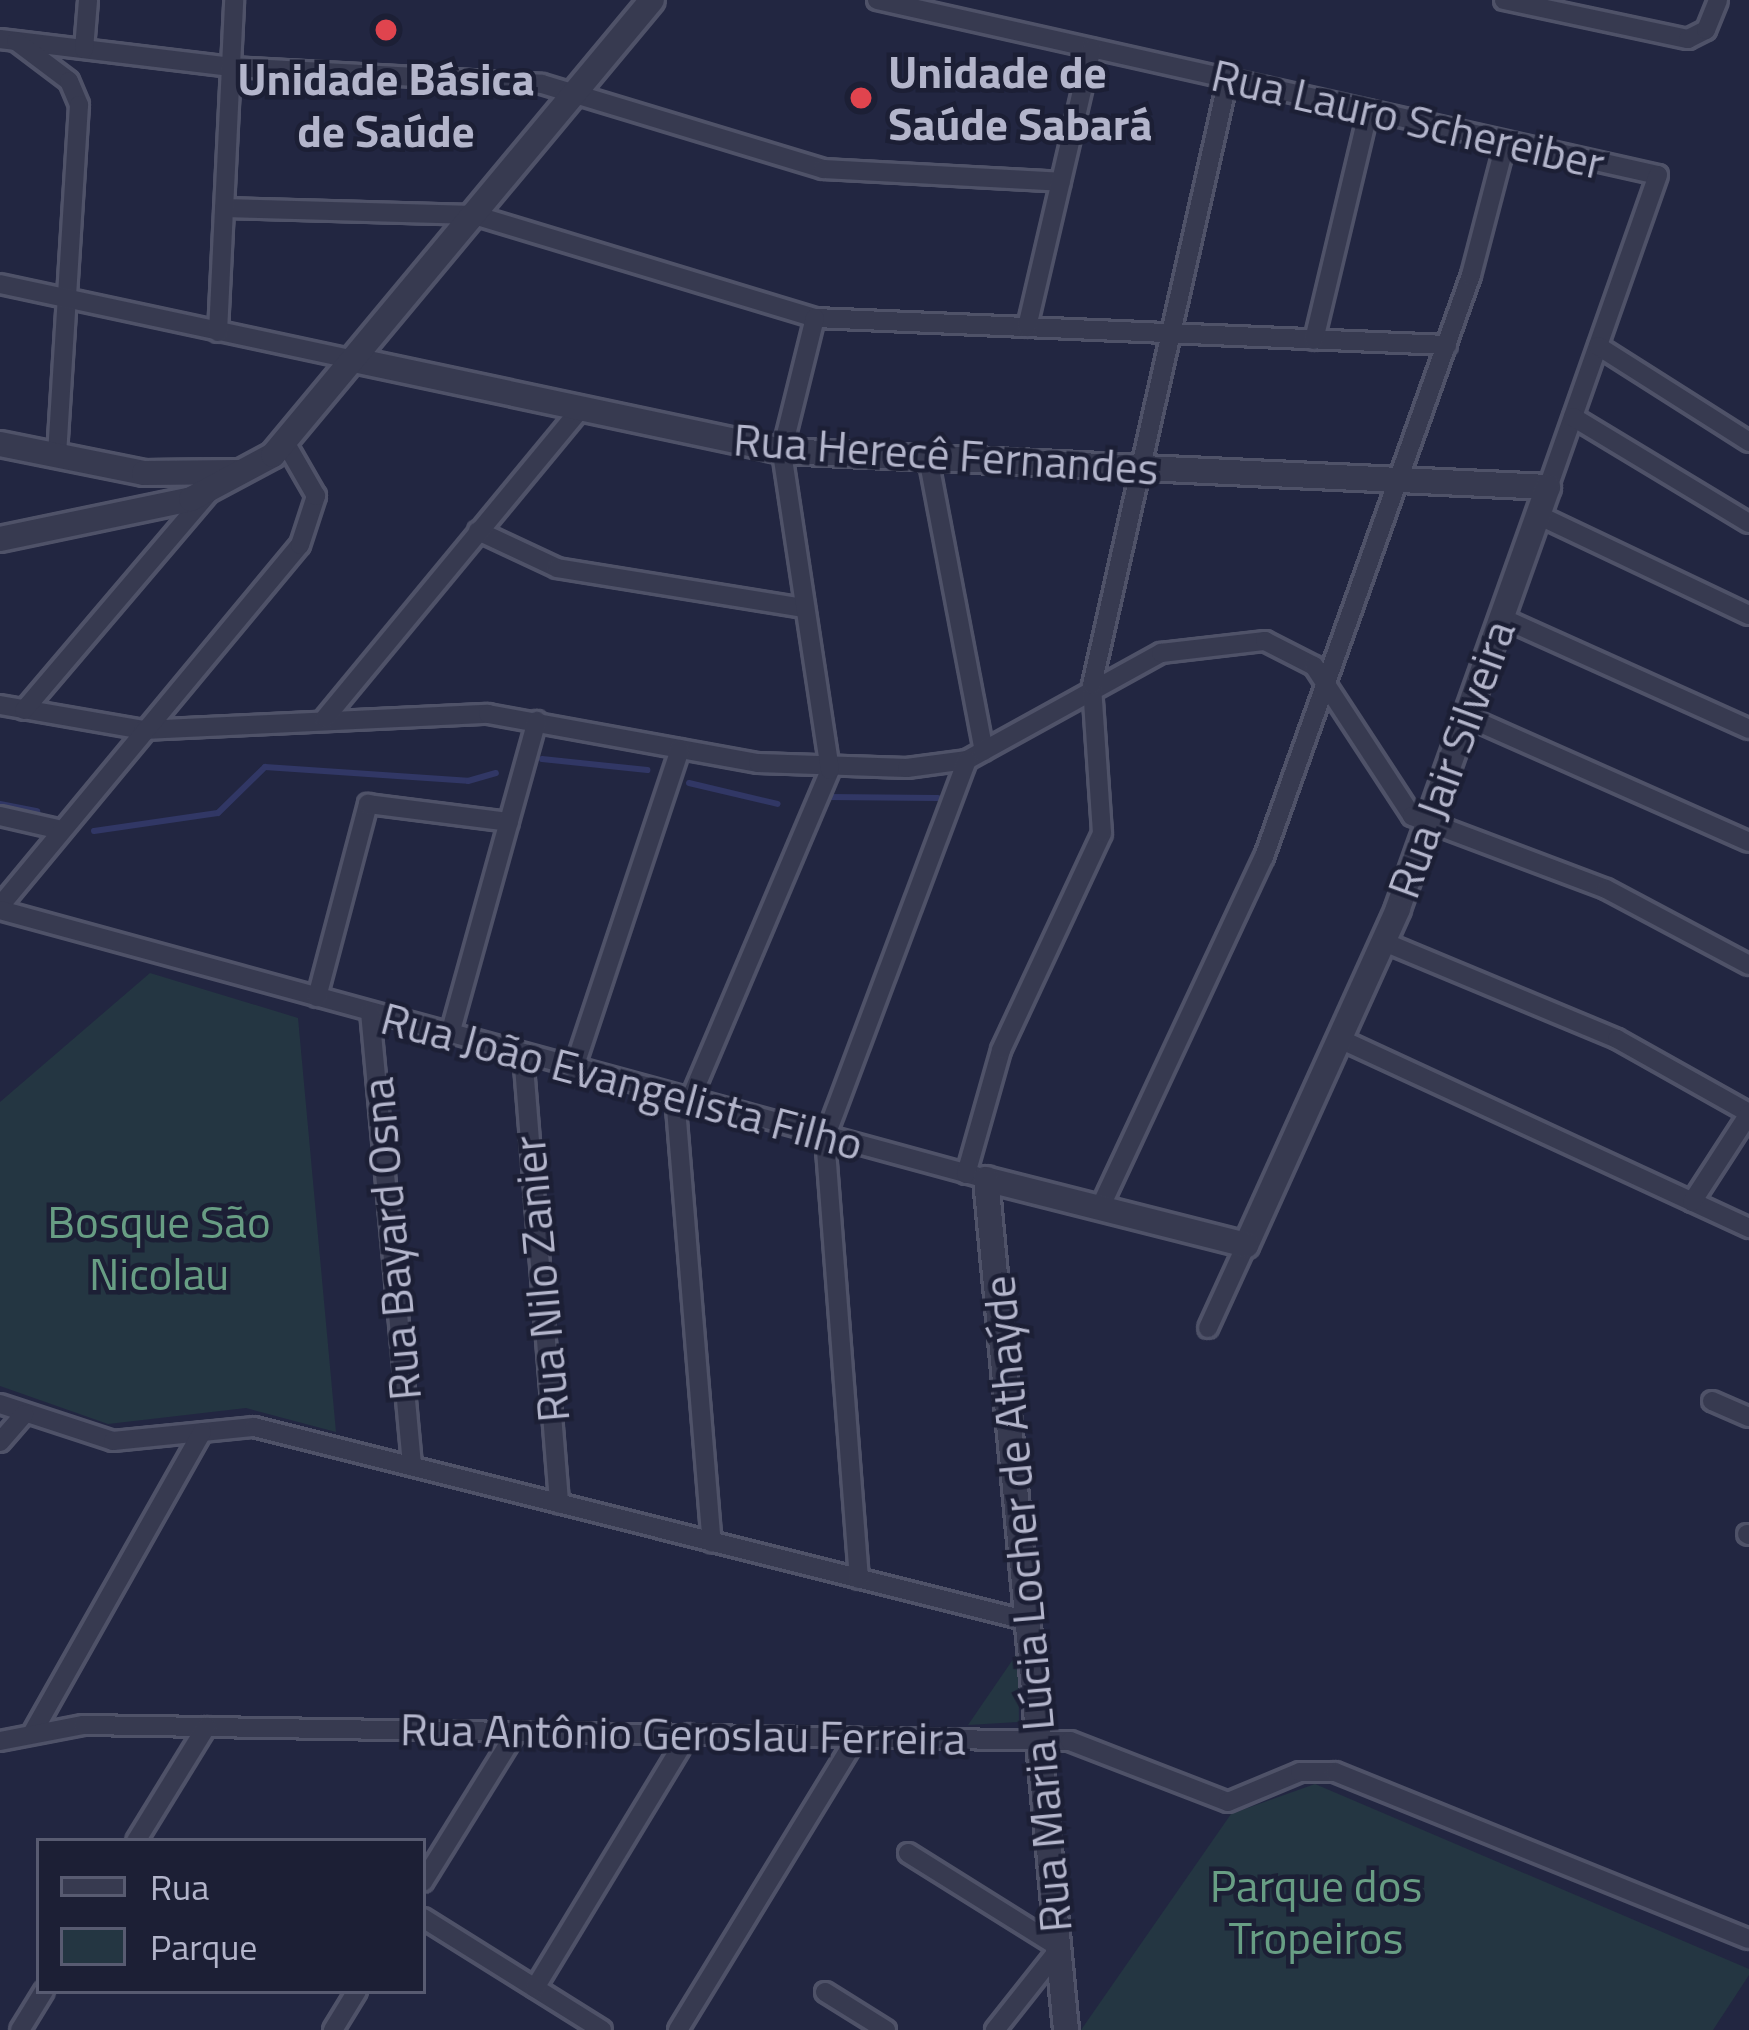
<!DOCTYPE html>
<meta charset="utf-8">
<style>
body{margin:0}
#map{position:relative;width:1749px;height:2030px;overflow:hidden;background:#222641;font-family:"Titillium Web",sans-serif}
div>[style]{position:absolute}
[style*='--x']{left:calc(var(--x)*1px);top:calc(var(--y)*1px);width:calc(var(--w)*1px);rotate:calc(var(--a)*1deg)}
.green>*{inset:0;background:#243642}
.stream>*{height:6px;margin:-3px;padding:0 3px;transform-origin:3px;border-radius:3px;background:#313765}
.roads{filter:drop-shadow(3px 0 #4f5268) drop-shadow(-3px 0 #4f5268) drop-shadow(0 3px #4f5268) drop-shadow(0 -3px #4f5268)}
.minor>*{height:18px;margin:-9px;padding:0 9px;transform-origin:9px;border-radius:9px;background:#373a50}
.tertiary>*{height:24px;margin:-12px;padding:0 12px;transform-origin:12px;border-radius:12px;background:#373a50}
.dots>*{width:33px;height:33px;translate:-50% -50%;box-sizing:border-box;border:6px solid #1c1f35;border-radius:50%}
span{translate:-50% -50%;white-space:nowrap;text-align:center;line-height:1.15;-webkit-text-stroke:9px #1c1f35;paint-order:stroke}
.poi-label{font-size:45px;color:#b3b5cb;font-weight:700}
.left{translate:0 -50%;text-align:left}
.street-label{font-size:45px;color:#b3b5cb}
.park-label{font-size:45px;color:#689e84}
.legend{position:absolute;left:36px;top:1838px;width:390px;height:156px;box-sizing:border-box;background:#1c1f35;border:3px solid #585b71;margin:0;padding:15px 21px;list-style:none;font-size:36px;color:#b3b5cb}
.legend li{display:flex;align-items:center;gap:24px;height:60px}
.legend b{width:60px;border:3px solid #585b71}
</style>
<div id="map">
<div class="green">
<i style="clip-path:polygon(150px 973px,298px 1018px,336px 1432px,246px 1408px,108px 1424px,0 1386px,0 1102px)"></i>
<i style="clip-path:polygon(1018px 1652px,1019px 1722px,968px 1725px)"></i>
<i style="clip-path:polygon(1315px 1784px,1749px 1969px,1749px 1975px,1713px 2030px,1081px 2030px,1231px 1814px)"></i>
</div>
<div class="stream">
<i style="--x:542;--y:759;--w:106;--a:6"></i>
<i style="--x:689;--y:783;--w:91;--a:13.3"></i>
<i style="--x:828;--y:797;--w:110;--a:0.5"></i>
<i style="--x:0;--y:804;--w:38;--a:11"></i>
<i style="--x:94;--y:831;--w:125;--a:-8.3"></i>
<i style="--x:218;--y:813;--w:66;--a:-44.4"></i>
<i style="--x:265;--y:767;--w:203;--a:3.9"></i>
<i style="--x:468;--y:781;--w:29;--a:-16"></i>
</div>
<div class="roads">
<div class="minor">
<i style="--x:877;--y:0;--w:800;--a:12.63"></i>
<i style="--x:1658;--y:175;--w:331;--a:109.4"></i>
<i style="--x:1504;--y:0;--w:188;--a:12"></i>
<i style="--x:1688;--y:39;--w:20;--a:-27"></i>
<i style="--x:1706;--y:30;--w:32;--a:-68"></i>
<i style="--x:0;--y:39;--w:233;--a:6.9"></i>
<i style="--x:231;--y:67;--w:311;--a:3.1"></i>
<i style="--x:542;--y:84;--w:294;--a:16.8"></i>
<i style="--x:823;--y:169;--w:238;--a:3.1"></i>
<i style="--x:16;--y:41;--w:66;--a:37"></i>
<i style="--x:69;--y:81;--w:26;--a:67"></i>
<i style="--x:79;--y:105;--w:353;--a:93.6"></i>
<i style="--x:84;--y:49;--w:49;--a:-85.3"></i>
<i style="--x:224;--y:208;--w:250;--a:1.6"></i>
<i style="--x:474;--y:215;--w:356;--a:16.8"></i>
<i style="--x:815;--y:318;--w:633;--a:2.45"></i>
<i style="--x:0;--y:284;--w:362;--a:12.1"></i>
<i style="--x:1027;--y:327;--w:286;--a:-76.9"></i>
<i style="--x:218;--y:332;--w:332;--a:-87.2"></i>
<i style="--x:1314;--y:340;--w:236;--a:-76.6"></i>
<i style="--x:1598;--y:346;--w:179;--a:32.4"></i>
<i style="--x:1573;--y:417;--w:205;--a:31.1"></i>
<i style="--x:928;--y:458;--w:298;--a:79.2"></i>
<i style="--x:1538;--y:515;--w:233;--a:25.4"></i>
<i style="--x:478;--y:531;--w:87;--a:25.1"></i>
<i style="--x:557;--y:568;--w:251;--a:9.2"></i>
<i style="--x:1502;--y:618;--w:271;--a:24.2"></i>
<i style="--x:0;--y:705;--w:145;--a:9.9"></i>
<i style="--x:143;--y:730;--w:345;--a:-2.7"></i>
<i style="--x:488;--y:714;--w:274;--a:10.3"></i>
<i style="--x:758;--y:763;--w:149;--a:1.9"></i>
<i style="--x:907;--y:768;--w:61;--a:-7.6"></i>
<i style="--x:967;--y:760;--w:222;--a:-28.9"></i>
<i style="--x:1161;--y:653;--w:105;--a:-6.6"></i>
<i style="--x:1265;--y:641;--w:55;--a:27"></i>
<i style="--x:1314;--y:666;--w:179;--a:56.8"></i>
<i style="--x:1412;--y:816;--w:207;--a:20.6"></i>
<i style="--x:1606;--y:889;--w:162;--a:28"></i>
<i style="--x:24;--y:710;--w:285;--a:-49.6"></i>
<i style="--x:1467;--y:717;--w:308;--a:23.9"></i>
<i style="--x:325;--y:718;--w:400;--a:-50.4"></i>
<i style="--x:0;--y:816;--w:58;--a:12.8"></i>
<i style="--x:0;--y:906;--w:469;--a:-50.3"></i>
<i style="--x:300;--y:545;--w:52;--a:-71.9"></i>
<i style="--x:316;--y:496;--w:62;--a:-119.9"></i>
<i style="--x:0;--y:910;--w:1012;--a:15.25"></i>
<i style="--x:1384;--y:942;--w:252;--a:22.6"></i>
<i style="--x:1617;--y:1039;--w:151;--a:29.3"></i>
<i style="--x:317;--y:997;--w:200;--a:-75.2"></i>
<i style="--x:368;--y:804;--w:142;--a:7.3"></i>
<i style="--x:370;--y:1012;--w:456;--a:84.7"></i>
<i style="--x:450;--y:1034;--w:325;--a:-74.5"></i>
<i style="--x:1340;--y:1039;--w:451;--a:24.8"></i>
<i style="--x:523;--y:1054;--w:451;--a:85.4"></i>
<i style="--x:574;--y:1068;--w:336;--a:-71.6"></i>
<i style="--x:675;--y:1096;--w:448;--a:85.3"></i>
<i style="--x:690;--y:1100;--w:358;--a:-67"></i>
<i style="--x:830;--y:770;--w:323;--a:-98.6"></i>
<i style="--x:782;--y:451;--w:137;--a:-76.1"></i>
<i style="--x:966;--y:1174;--w:129;--a:-74.2"></i>
<i style="--x:1001;--y:1050;--w:239;--a:-65"></i>
<i style="--x:1102;--y:833;--w:148;--a:-93.9"></i>
<i style="--x:1092;--y:685;--w:621;--a:-77.35"></i>
<i style="--x:1692;--y:1202;--w:105;--a:-57.1"></i>
<i style="--x:1100;--y:1208;--w:387;--a:-65"></i>
<i style="--x:1264;--y:857;--w:618;--a:-70.42"></i>
<i style="--x:1471;--y:275;--w:138;--a:-75.4"></i>
<i style="--x:1208;--y:1328;--w:91;--a:-65.4"></i>
<i style="--x:1712;--y:1401;--w:40;--a:23.4"></i>
<i style="--x:0;--y:1404;--w:119;--a:18.1"></i>
<i style="--x:113;--y:1441;--w:142;--a:-5.7"></i>
<i style="--x:254;--y:1427;--w:799;--a:14.05"></i>
<i style="--x:0;--y:1442;--w:37;--a:-49"></i>
<i style="--x:1747;--y:1534;--w:2;--a:27"></i>
<i style="--x:859;--y:1579;--w:442;--a:-94.4"></i>
<i style="--x:825;--y:1138;--w:404;--a:-69.4"></i>
<i style="--x:33;--y:1732;--w:344;--a:-60.6"></i>
<i style="--x:0;--y:1741;--w:85;--a:-10.9"></i>
<i style="--x:83;--y:1725;--w:987;--a:0.93"></i>
<i style="--x:1070;--y:1741;--w:169;--a:21.1"></i>
<i style="--x:1228;--y:1802;--w:78;--a:-22.6"></i>
<i style="--x:1300;--y:1772;--w:35;--a:0"></i>
<i style="--x:1335;--y:1772;--w:446;--a:22"></i>
<i style="--x:136;--y:1841;--w:134;--a:-58.4"></i>
<i style="--x:908;--y:1853;--w:179;--a:32"></i>
<i style="--x:1060;--y:1948;--w:105;--a:128.4"></i>
<i style="--x:423;--y:1882;--w:176;--a:-58.2"></i>
<i style="--x:423;--y:1918;--w:211;--a:32"></i>
<i style="--x:535;--y:1988;--w:297;--a:-58.8"></i>
<i style="--x:825;--y:1992;--w:72;--a:31.9"></i>
<i style="--x:20;--y:2030;--w:46;--a:-58.4"></i>
<i style="--x:333;--y:2030;--w:46;--a:-58.4"></i>
<i style="--x:678;--y:2030;--w:343;--a:-58.6"></i>
</div>
<div class="tertiary">
<i style="--x:354;--y:360;--w:438;--a:12"></i>
<i style="--x:782;--y:451;--w:767;--a:2.69"></i>
<i style="--x:1548;--y:487;--w:448;--a:109.6"></i>
<i style="--x:1398;--y:909;--w:369;--a:114.3"></i>
<i style="--x:1246;--y:1245;--w:268;--a:-165.8"></i>
<i style="--x:986;--y:1179;--w:855;--a:84.63"></i>
<i style="--x:0;--y:444;--w:147;--a:11.4"></i>
<i style="--x:144;--y:473;--w:96;--a:-0.6"></i>
<i style="--x:0;--y:539;--w:195;--a:-11.8"></i>
<i style="--x:191;--y:499;--w:93;--a:-28.2"></i>
<i style="--x:273;--y:455;--w:592;--a:-50.21"></i>
</div>
</div>
<div class="dots">
<i style="left:386px;top:30px;background:#e0444e"></i>
<i style="left:861px;top:98px;background:#e0444e"></i>
</div>
<div class="poi-label">
<span class="left" style="left:888px;top:98px">Unidade de<br>Saúde Sabará</span>
<span style="left:386px;top:105px">Unidade Básica<br>de Saúde</span>
</div>
<div class="street-label">
<span style="left:1408px;top:119px;rotate:13deg">Rua Lauro Schereiber</span>
<span style="left:946px;top:454px;rotate:4deg">Rua Herecê Fernandes</span>
<span style="left:1451px;top:759px;rotate:-70deg">Rua Jair Silveira</span>
<span style="left:622px;top:1081px;rotate:15deg">Rua João Evangelista Filho</span>
<span style="left:391px;top:1239px;rotate:-95deg">Rua Bayard Osna</span>
<span style="left:541px;top:1279px;rotate:-95deg">Rua Nilo Zanier</span>
<span style="left:1027px;top:1604px;rotate:-95deg">Rua Maria Lúcia Locher de Athaýde</span>
<span style="left:683px;top:1734px;rotate:1deg">Rua Antônio Geroslau Ferreira</span>
</div>
<div class="park-label">
<span style="left:159px;top:1248px">Bosque São<br>Nicolau</span>
<span style="left:1316px;top:1912px">Parque dos<br>Tropeiros</span>
</div>
<ul class="legend">
<li><b style="height:15px;background:#373a50"></b>Rua</li>
<li><b style="height:33px;background:#243642"></b>Parque</li>
</ul>
</div>
